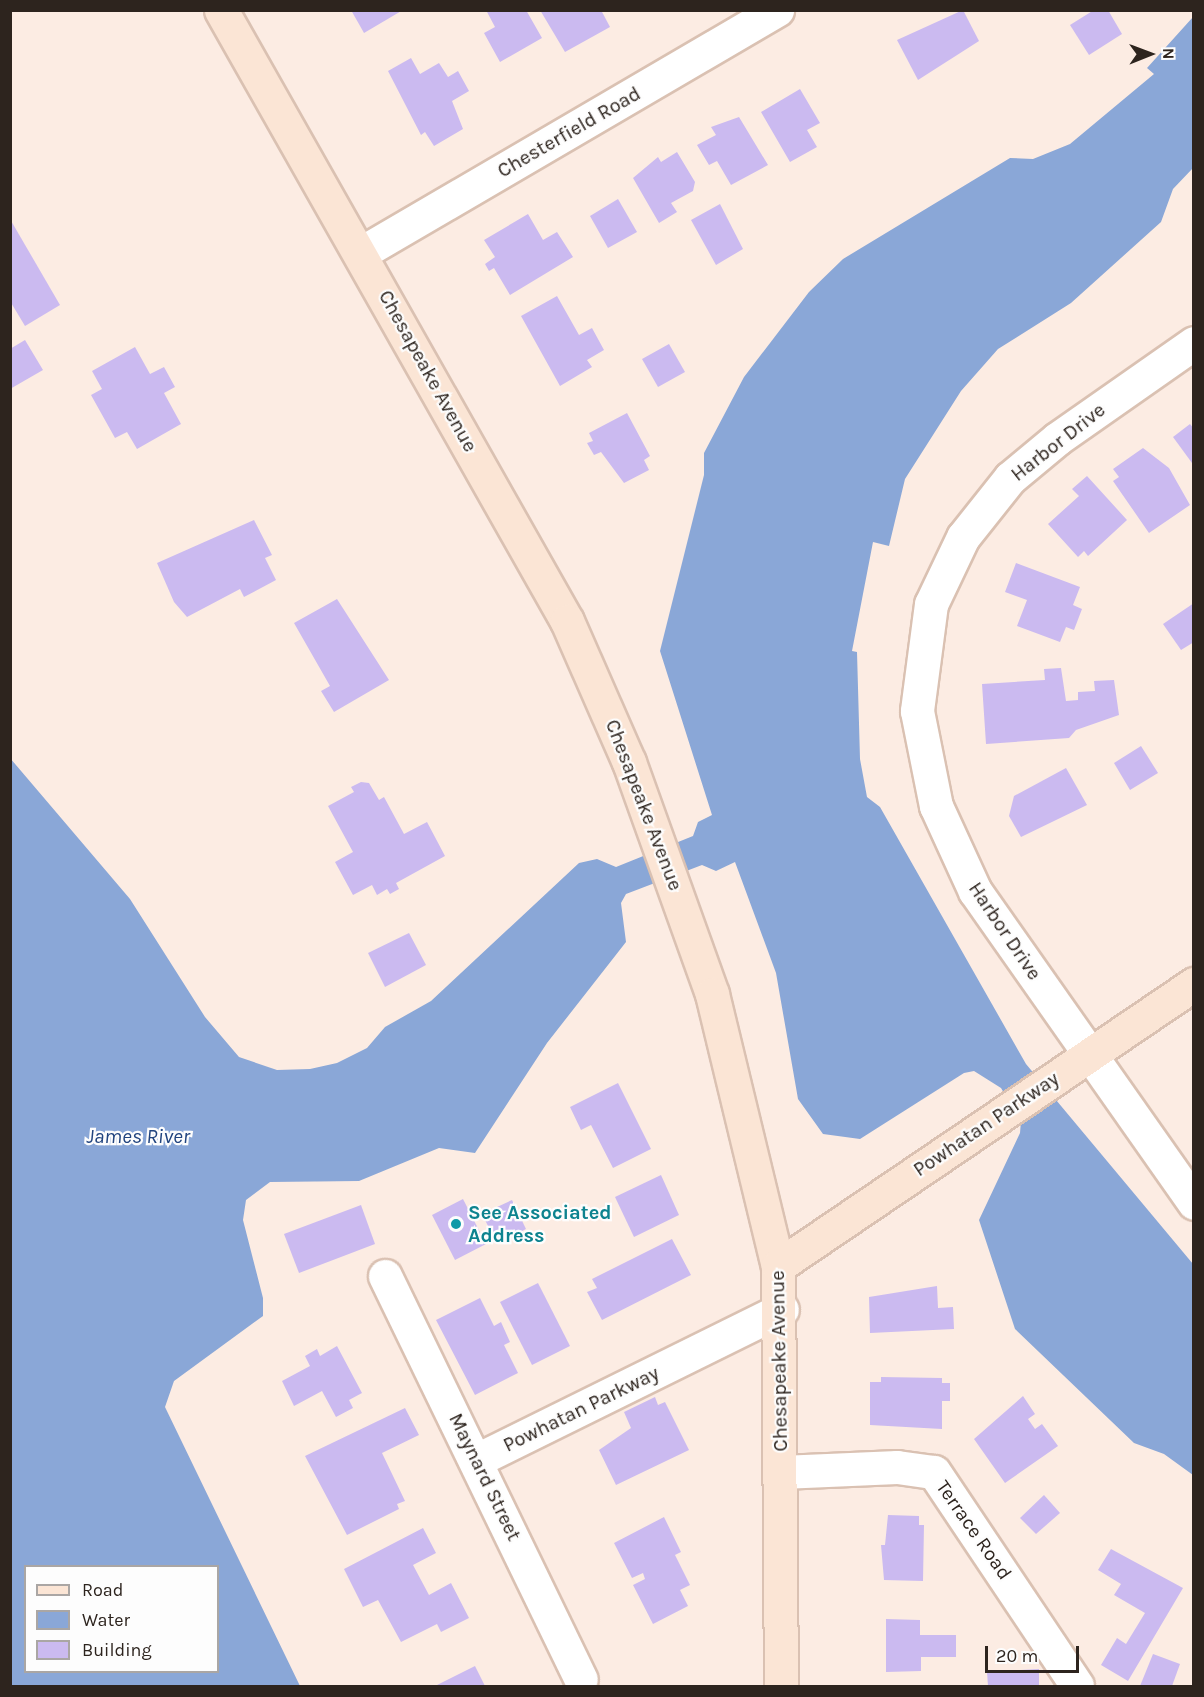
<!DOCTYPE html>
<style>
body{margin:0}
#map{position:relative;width:1204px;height:1697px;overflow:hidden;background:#fcece3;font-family:Karla,sans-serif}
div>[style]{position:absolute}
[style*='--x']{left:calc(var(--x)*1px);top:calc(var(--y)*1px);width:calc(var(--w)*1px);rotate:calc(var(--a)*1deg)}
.water>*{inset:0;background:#8aa7d7}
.building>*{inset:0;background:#cbbaf0}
.roads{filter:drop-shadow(2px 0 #dac1b2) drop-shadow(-2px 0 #dac1b2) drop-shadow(0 2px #dac1b2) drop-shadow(0 -2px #dac1b2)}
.minor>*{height:33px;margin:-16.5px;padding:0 16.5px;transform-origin:16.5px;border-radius:16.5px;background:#fff}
.secondary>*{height:33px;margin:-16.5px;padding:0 16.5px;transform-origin:16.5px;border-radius:16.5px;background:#fbe5d5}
.dots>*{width:16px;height:16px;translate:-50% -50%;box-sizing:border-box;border:3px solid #fdfdfd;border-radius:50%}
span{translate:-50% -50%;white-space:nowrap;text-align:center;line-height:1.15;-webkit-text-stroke:4.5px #fdfdfd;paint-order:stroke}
.street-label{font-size:20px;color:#2d241e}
.culture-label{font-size:20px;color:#0d838f;font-weight:700}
.left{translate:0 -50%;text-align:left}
.water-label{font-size:21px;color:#21447f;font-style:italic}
.frame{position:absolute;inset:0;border:12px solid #2d241e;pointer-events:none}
.legend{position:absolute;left:24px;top:1565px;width:195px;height:108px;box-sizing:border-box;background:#fdfdfd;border:2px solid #aaa6a4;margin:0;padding:8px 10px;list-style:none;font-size:18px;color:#2d241e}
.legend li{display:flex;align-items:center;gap:12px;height:30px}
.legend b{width:30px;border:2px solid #aaa6a4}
.north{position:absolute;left:1120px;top:24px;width:60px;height:60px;-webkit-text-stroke:4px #fdfdfd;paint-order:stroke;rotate:89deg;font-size:16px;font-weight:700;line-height:24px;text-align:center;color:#2d241e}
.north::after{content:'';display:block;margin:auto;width:21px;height:27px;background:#2d241e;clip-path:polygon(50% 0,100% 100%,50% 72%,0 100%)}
.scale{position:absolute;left:985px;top:1646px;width:94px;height:27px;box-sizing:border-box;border:3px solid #2d241e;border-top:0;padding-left:8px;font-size:18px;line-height:21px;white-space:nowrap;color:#2d241e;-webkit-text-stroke:4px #fdfdfd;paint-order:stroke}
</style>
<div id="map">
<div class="water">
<i style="clip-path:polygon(evenodd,1193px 17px,1193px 168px,1173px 189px,1161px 222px,1071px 303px,998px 349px,961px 391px,905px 479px,889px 546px,873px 542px,852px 651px,857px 652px,860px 759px,867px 797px,880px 807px,1026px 1064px,1193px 1264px,1193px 1475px,1164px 1454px,1134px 1443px,1015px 1329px,979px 1220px,1020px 1133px,1021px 1121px,1001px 1088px,974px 1071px,964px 1073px,860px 1139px,823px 1134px,798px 1099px,776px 973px,735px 862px,716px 871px,702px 865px,626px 894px,621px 903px,626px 942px,547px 1043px,475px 1153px,439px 1148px,359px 1181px,270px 1182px,246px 1200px,243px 1220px,263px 1298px,263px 1316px,174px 1381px,165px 1407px,300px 1686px,11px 1686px,10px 758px,130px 899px,205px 1017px,239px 1057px,277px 1070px,310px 1069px,337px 1063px,367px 1048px,385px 1027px,431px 1001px,579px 863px,597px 859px,616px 867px,693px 836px,698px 822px,712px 815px,660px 651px,704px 475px,704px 453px,744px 377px,809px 292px,843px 259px,1010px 158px,1033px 159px,1070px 144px,1154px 74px,1147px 68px,1193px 17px,26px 1566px,218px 1566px,218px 1672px,26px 1672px,26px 1566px)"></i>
</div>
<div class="building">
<i style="clip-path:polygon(351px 10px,403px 10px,364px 33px)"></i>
<i style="clip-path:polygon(486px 10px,526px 10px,542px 38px,500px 62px,484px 33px,495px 27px)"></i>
<i style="clip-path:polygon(540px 10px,601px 10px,610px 27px,565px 52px)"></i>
<i style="clip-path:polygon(963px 10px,979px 41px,918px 80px,897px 40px)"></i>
<i style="clip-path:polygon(1094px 10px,1108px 10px,1122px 34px,1089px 55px,1070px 25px)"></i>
<i style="clip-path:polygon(411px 58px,420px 74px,439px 63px,448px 77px,458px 71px,469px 91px,452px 101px,463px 129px,434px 146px,425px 132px,421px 135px,388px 71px)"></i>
<i style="clip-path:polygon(800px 89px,820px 123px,807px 130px,817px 147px,790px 162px,761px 112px)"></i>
<i style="clip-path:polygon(739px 117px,768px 165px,731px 185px,717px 161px,709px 165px,697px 145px,716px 135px,711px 127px)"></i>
<i style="clip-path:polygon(677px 152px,695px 182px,693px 191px,671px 203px,677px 212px,659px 223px,633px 178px,658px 157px,661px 162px)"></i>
<i style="clip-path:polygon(618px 199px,637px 232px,608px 248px,590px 216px)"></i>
<i style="clip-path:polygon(720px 204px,743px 249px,716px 265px,691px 220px)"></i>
<i style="clip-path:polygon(528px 214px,543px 240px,557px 232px,573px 257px,510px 295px,494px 268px,489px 271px,485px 264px,495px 257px,484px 240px)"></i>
<i style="clip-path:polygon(10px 219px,60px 305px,25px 326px,10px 301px)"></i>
<i style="clip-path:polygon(557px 296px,579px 335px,592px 328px,604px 350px,587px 360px,592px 367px,560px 386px,521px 316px)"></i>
<i style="clip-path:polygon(25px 340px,43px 370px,10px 389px,10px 349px)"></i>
<i style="clip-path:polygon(669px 344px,685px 372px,658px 387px,642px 359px)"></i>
<i style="clip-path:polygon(135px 347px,150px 374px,164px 367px,175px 387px,164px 393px,181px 424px,137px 449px,127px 432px,115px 438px,91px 395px,102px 389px,92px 371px)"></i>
<i style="clip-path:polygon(627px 413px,650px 456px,644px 460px,649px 470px,624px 483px,601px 452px,594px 455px,587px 443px,593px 441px,589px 433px)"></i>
<i style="clip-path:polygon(1190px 424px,1194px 429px,1192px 463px,1173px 437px)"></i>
<i style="clip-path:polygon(1143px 448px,1169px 468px,1190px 505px,1149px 533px,1113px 481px,1119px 477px,1113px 469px)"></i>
<i style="clip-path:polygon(1087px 476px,1127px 520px,1088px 556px,1084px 551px,1078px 557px,1048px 524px,1079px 496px,1072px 489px)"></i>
<i style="clip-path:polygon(254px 520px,272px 555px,265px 558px,276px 580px,244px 597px,240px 589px,187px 617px,174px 602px,157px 563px)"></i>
<i style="clip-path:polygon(1016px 563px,1080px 587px,1073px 605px,1082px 609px,1074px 630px,1066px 627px,1060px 642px,1017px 626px,1027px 600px,1005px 592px)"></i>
<i style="clip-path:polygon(337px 599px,389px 680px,334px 712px,321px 691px,330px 686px,294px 623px)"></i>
<i style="clip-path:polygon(1194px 603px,1194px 642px,1181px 650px,1163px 624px)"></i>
<i style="clip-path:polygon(1061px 668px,1066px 701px,1078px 700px,1078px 692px,1095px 691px,1094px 681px,1114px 680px,1119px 715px,1076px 730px,1069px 738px,986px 744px,982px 684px,1045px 680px,1044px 669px)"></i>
<i style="clip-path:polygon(1141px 746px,1158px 773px,1130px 790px,1114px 763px)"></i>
<i style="clip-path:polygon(1066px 768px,1087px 805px,1021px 837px,1009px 816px,1014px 796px)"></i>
<i style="clip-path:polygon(361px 782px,369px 783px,379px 800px,384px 797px,404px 834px,427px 822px,445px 856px,396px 883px,399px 889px,390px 894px,387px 889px,377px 895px,372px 885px,353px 895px,335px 862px,353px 852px,328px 806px,354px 792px,351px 787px)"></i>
<i style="clip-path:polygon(409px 933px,426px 965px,385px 987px,368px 953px)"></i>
<i style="clip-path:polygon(618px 1083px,651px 1149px,613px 1168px,591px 1125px,581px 1130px,570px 1107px)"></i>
<i style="clip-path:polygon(661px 1175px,679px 1215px,634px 1237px,615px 1197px)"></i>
<i style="clip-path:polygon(463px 1199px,486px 1244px,455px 1260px,432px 1215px)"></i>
<i style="clip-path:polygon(512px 1200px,526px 1229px,497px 1244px,482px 1214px)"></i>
<i style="clip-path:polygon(361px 1205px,375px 1244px,299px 1273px,284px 1234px)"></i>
<i style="clip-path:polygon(672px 1239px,691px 1275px,602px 1320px,587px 1292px,597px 1288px,592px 1279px)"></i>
<i style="clip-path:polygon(538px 1283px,570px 1346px,532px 1365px,500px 1302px)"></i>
<i style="clip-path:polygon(937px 1286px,938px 1308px,953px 1307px,954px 1329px,870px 1333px,869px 1297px)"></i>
<i style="clip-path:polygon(480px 1298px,494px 1326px,501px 1322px,510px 1342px,504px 1345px,518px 1373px,475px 1395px,436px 1320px)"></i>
<i style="clip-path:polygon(337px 1346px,362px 1393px,349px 1400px,353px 1408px,336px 1417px,322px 1391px,294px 1406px,282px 1381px,310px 1366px,305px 1356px,317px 1349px,320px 1356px)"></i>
<i style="clip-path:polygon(881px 1377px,942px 1378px,942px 1383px,950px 1383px,950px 1401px,942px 1401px,942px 1429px,870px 1425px,870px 1382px,881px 1382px)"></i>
<i style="clip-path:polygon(1023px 1396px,1035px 1414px,1028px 1419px,1035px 1429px,1042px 1424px,1058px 1446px,1005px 1483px,974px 1439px)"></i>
<i style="clip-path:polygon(655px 1397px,658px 1405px,665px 1402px,689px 1450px,616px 1485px,599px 1450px,631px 1428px,624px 1412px)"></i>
<i style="clip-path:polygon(405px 1408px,419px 1435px,382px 1453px,405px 1501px,397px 1504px,399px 1509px,347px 1535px,305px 1456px)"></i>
<i style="clip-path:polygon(1044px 1495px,1060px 1513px,1036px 1534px,1020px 1518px)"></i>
<i style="clip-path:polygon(888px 1515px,919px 1516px,919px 1525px,924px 1525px,923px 1581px,884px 1580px,881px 1545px,885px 1545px)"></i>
<i style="clip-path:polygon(664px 1517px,681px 1552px,675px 1555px,690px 1585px,680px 1590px,688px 1606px,653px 1624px,633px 1585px,645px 1579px,643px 1573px,632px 1578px,614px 1543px)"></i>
<i style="clip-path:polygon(423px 1528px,436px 1553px,413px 1565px,429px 1595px,451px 1583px,469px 1618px,441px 1632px,437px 1624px,401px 1642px,378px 1600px,363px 1607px,344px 1569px)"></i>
<i style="clip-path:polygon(1111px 1549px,1183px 1588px,1128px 1681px,1101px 1665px,1117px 1638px,1126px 1644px,1145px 1613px,1114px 1595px,1121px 1584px,1098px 1570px)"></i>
<i style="clip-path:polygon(886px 1619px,920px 1620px,920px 1635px,956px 1635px,956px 1657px,921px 1657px,921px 1671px,886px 1672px)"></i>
<i style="clip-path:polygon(1153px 1654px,1180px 1664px,1172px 1686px,1140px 1686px)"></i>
<i style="clip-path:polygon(475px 1666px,485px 1686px,435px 1686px)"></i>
<i style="clip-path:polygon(1039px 1669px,1039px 1686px,988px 1686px,987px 1672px)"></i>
</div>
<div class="roads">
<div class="minor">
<i style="--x:361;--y:253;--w:482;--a:-30.3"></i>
<i style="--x:1194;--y:343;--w:167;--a:145"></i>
<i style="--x:1057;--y:439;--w:61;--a:140.3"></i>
<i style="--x:1010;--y:478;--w:75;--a:128.5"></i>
<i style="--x:963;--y:537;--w:74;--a:115.5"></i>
<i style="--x:931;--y:604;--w:108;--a:97.5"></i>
<i style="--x:917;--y:711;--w:97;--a:78.7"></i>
<i style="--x:936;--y:806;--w:94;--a:65.4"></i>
<i style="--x:975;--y:891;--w:381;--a:54.9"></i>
<i style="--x:385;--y:1276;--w:448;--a:64.1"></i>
<i style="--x:477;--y:1460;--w:340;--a:-26.3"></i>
<i style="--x:781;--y:1472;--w:116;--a:-2.5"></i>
<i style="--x:897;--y:1467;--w:37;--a:8"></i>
<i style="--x:934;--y:1472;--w:257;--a:56.2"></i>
</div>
<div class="secondary">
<i style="--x:221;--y:10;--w:702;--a:60.48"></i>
<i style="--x:567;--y:621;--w:154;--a:66.3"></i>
<i style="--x:629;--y:762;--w:246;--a:70.3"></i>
<i style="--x:712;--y:994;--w:280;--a:76.4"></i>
<i style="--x:778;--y:1266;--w:420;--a:89.6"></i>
<i style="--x:778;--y:1266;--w:503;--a:-34.13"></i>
</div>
</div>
<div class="dots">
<i style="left:456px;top:1224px;background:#0f9aa8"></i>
</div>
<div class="street-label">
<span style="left:569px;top:132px;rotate:-30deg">Chesterfield Road</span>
<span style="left:428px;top:371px;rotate:61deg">Chesapeake Avenue</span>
<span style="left:1058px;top:442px;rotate:-38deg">Harbor Drive</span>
<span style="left:644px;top:805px;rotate:69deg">Chesapeake Avenue</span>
<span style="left:1005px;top:931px;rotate:56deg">Harbor Drive</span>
<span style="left:986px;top:1124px;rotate:-34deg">Powhatan Parkway</span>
<span style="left:779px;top:1361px;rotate:-91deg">Chesapeake Avenue</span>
<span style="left:581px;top:1409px;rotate:-26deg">Powhatan Parkway</span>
<span style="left:485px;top:1477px;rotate:64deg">Maynard Street</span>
<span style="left:974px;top:1530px;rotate:55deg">Terrace Road</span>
</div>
<div class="culture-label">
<span class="left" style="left:468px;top:1224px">See Associated<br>Address</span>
</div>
<div class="water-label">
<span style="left:138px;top:1136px">James River</span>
</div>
<div class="frame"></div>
<ul class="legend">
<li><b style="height:8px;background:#fbe5d5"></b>Road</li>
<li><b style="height:16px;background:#8aa7d7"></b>Water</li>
<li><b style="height:16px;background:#cbbaf0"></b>Building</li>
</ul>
<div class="north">N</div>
<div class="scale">20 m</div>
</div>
